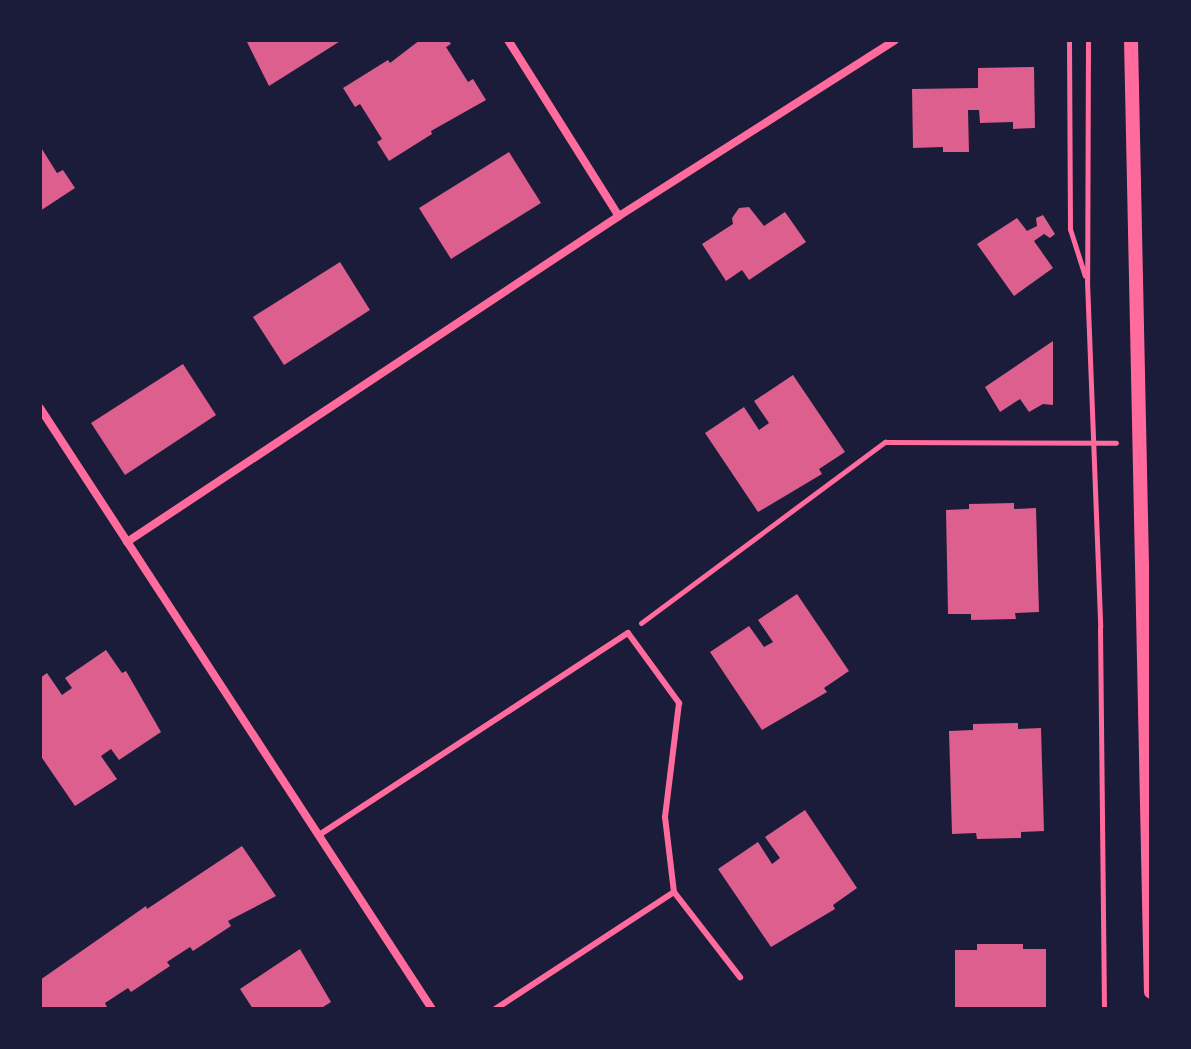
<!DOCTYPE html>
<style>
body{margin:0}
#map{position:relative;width:1191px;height:1049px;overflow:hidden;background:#1b1b3a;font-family:"DM Sans",sans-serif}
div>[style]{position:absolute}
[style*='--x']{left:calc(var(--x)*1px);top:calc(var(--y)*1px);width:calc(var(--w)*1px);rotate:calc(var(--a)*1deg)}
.building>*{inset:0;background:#dd5f8e}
.path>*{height:5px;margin:-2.5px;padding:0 2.5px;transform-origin:2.5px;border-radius:2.5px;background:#ff6b9d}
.service>*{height:6px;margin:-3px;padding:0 3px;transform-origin:3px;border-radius:3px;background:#ff6b9d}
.minor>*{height:8px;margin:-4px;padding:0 4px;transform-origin:4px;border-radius:4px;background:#ff6b9d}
.tertiary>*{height:14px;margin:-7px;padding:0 7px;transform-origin:7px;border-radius:7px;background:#ff6b9d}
span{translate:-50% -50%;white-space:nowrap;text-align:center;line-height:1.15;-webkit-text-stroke:8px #1b1b3a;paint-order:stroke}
.frame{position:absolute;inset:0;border:42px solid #1b1b3a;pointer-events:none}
</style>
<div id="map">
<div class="building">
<i style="clip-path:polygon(246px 40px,342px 40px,269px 86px)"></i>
<i style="clip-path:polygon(420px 40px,448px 40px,451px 44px,446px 47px,468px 82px,473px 79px,486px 100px,431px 131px,432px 134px,389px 161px,377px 142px,382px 139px,360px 104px,355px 107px,343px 88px,388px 60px,390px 63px)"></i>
<i style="clip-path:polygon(1034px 67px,1035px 128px,1013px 129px,1013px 122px,980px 123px,979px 110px,968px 110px,969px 152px,943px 152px,943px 147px,913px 148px,912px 89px,978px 88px,978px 68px)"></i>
<i style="clip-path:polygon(40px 146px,57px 173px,63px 170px,75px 188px,40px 211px)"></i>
<i style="clip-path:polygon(509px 152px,541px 203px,451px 259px,419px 208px)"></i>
<i style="clip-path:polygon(749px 207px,764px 226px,785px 212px,806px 242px,749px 280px,742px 270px,726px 281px,702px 244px,733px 224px,732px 218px,739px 208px)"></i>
<i style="clip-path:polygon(1043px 215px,1055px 234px,1050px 238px,1044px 234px,1034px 241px,1053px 268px,1014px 296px,977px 244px,1017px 218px,1027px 231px,1037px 226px,1036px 218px)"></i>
<i style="clip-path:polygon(340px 262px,370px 310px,284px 365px,253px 317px)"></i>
<i style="clip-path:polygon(1053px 341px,1053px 405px,1043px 404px,1029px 412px,1020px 399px,1000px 412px,985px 387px)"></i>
<i style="clip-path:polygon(183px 364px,216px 415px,125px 475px,91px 423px)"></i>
<i style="clip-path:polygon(793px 375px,845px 452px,819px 469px,822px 474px,758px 512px,705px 433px,744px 407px,759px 430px,769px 423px,754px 401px)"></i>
<i style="clip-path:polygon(1014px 503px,1014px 509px,1036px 508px,1039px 612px,1015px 613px,1016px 619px,971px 620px,971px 614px,948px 614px,946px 510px,969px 509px,969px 504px)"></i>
<i style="clip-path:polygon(797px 594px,849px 671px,824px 688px,827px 692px,762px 730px,710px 652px,749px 626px,764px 647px,773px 642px,758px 620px)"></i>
<i style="clip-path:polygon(106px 650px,122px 673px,126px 671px,161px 732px,119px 760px,111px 749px,101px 756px,117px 779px,75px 806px,40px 755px,40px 678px,47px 673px,62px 695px,72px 688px,65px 678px)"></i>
<i style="clip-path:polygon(1018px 723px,1018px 729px,1041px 728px,1044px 831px,1021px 832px,1021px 838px,977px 839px,976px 833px,952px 834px,949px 731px,973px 730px,973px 724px)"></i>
<i style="clip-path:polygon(805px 810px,857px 888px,833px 905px,835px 909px,771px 947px,718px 869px,758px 842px,772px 864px,780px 858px,765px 837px)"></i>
<i style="clip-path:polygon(242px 846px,276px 896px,228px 921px,231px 926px,193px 951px,190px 947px,167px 962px,170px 966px,131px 992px,128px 988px,105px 1003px,108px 1009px,40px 1009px,40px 980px,146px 906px,147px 909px)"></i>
<i style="clip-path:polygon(977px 944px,1023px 944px,1023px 949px,1046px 949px,1046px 1009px,955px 1009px,955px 950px,977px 950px)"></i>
<i style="clip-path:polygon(300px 949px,331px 1002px,320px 1009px,253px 1009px,240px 989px)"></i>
</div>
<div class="path">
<i style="--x:1069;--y:40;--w:189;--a:89.7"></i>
<i style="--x:1070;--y:229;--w:49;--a:72.3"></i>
<i style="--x:1088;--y:40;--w:241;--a:90.2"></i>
<i style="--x:1087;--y:281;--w:346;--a:87.8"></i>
<i style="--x:1100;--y:627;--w:382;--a:89.4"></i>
<i style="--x:641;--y:623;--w:304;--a:-36.6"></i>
<i style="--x:885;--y:442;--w:231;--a:0.2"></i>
</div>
<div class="service">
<i style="--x:319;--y:835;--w:369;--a:-33.2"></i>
<i style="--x:628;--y:633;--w:87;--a:53.9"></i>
<i style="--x:679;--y:703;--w:115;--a:97"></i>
<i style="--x:665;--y:817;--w:76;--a:83.2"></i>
<i style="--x:674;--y:892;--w:214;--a:146.8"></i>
<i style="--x:674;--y:892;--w:108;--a:52.2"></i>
</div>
<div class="minor">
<i style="--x:508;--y:40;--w:208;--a:57.8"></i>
<i style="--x:40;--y:408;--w:718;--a:56.89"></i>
<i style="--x:127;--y:542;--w:590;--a:-33.53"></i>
<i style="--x:619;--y:216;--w:327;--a:-32.5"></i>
</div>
<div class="tertiary">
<i style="--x:1131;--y:40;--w:952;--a:88.8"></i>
</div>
<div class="frame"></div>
</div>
